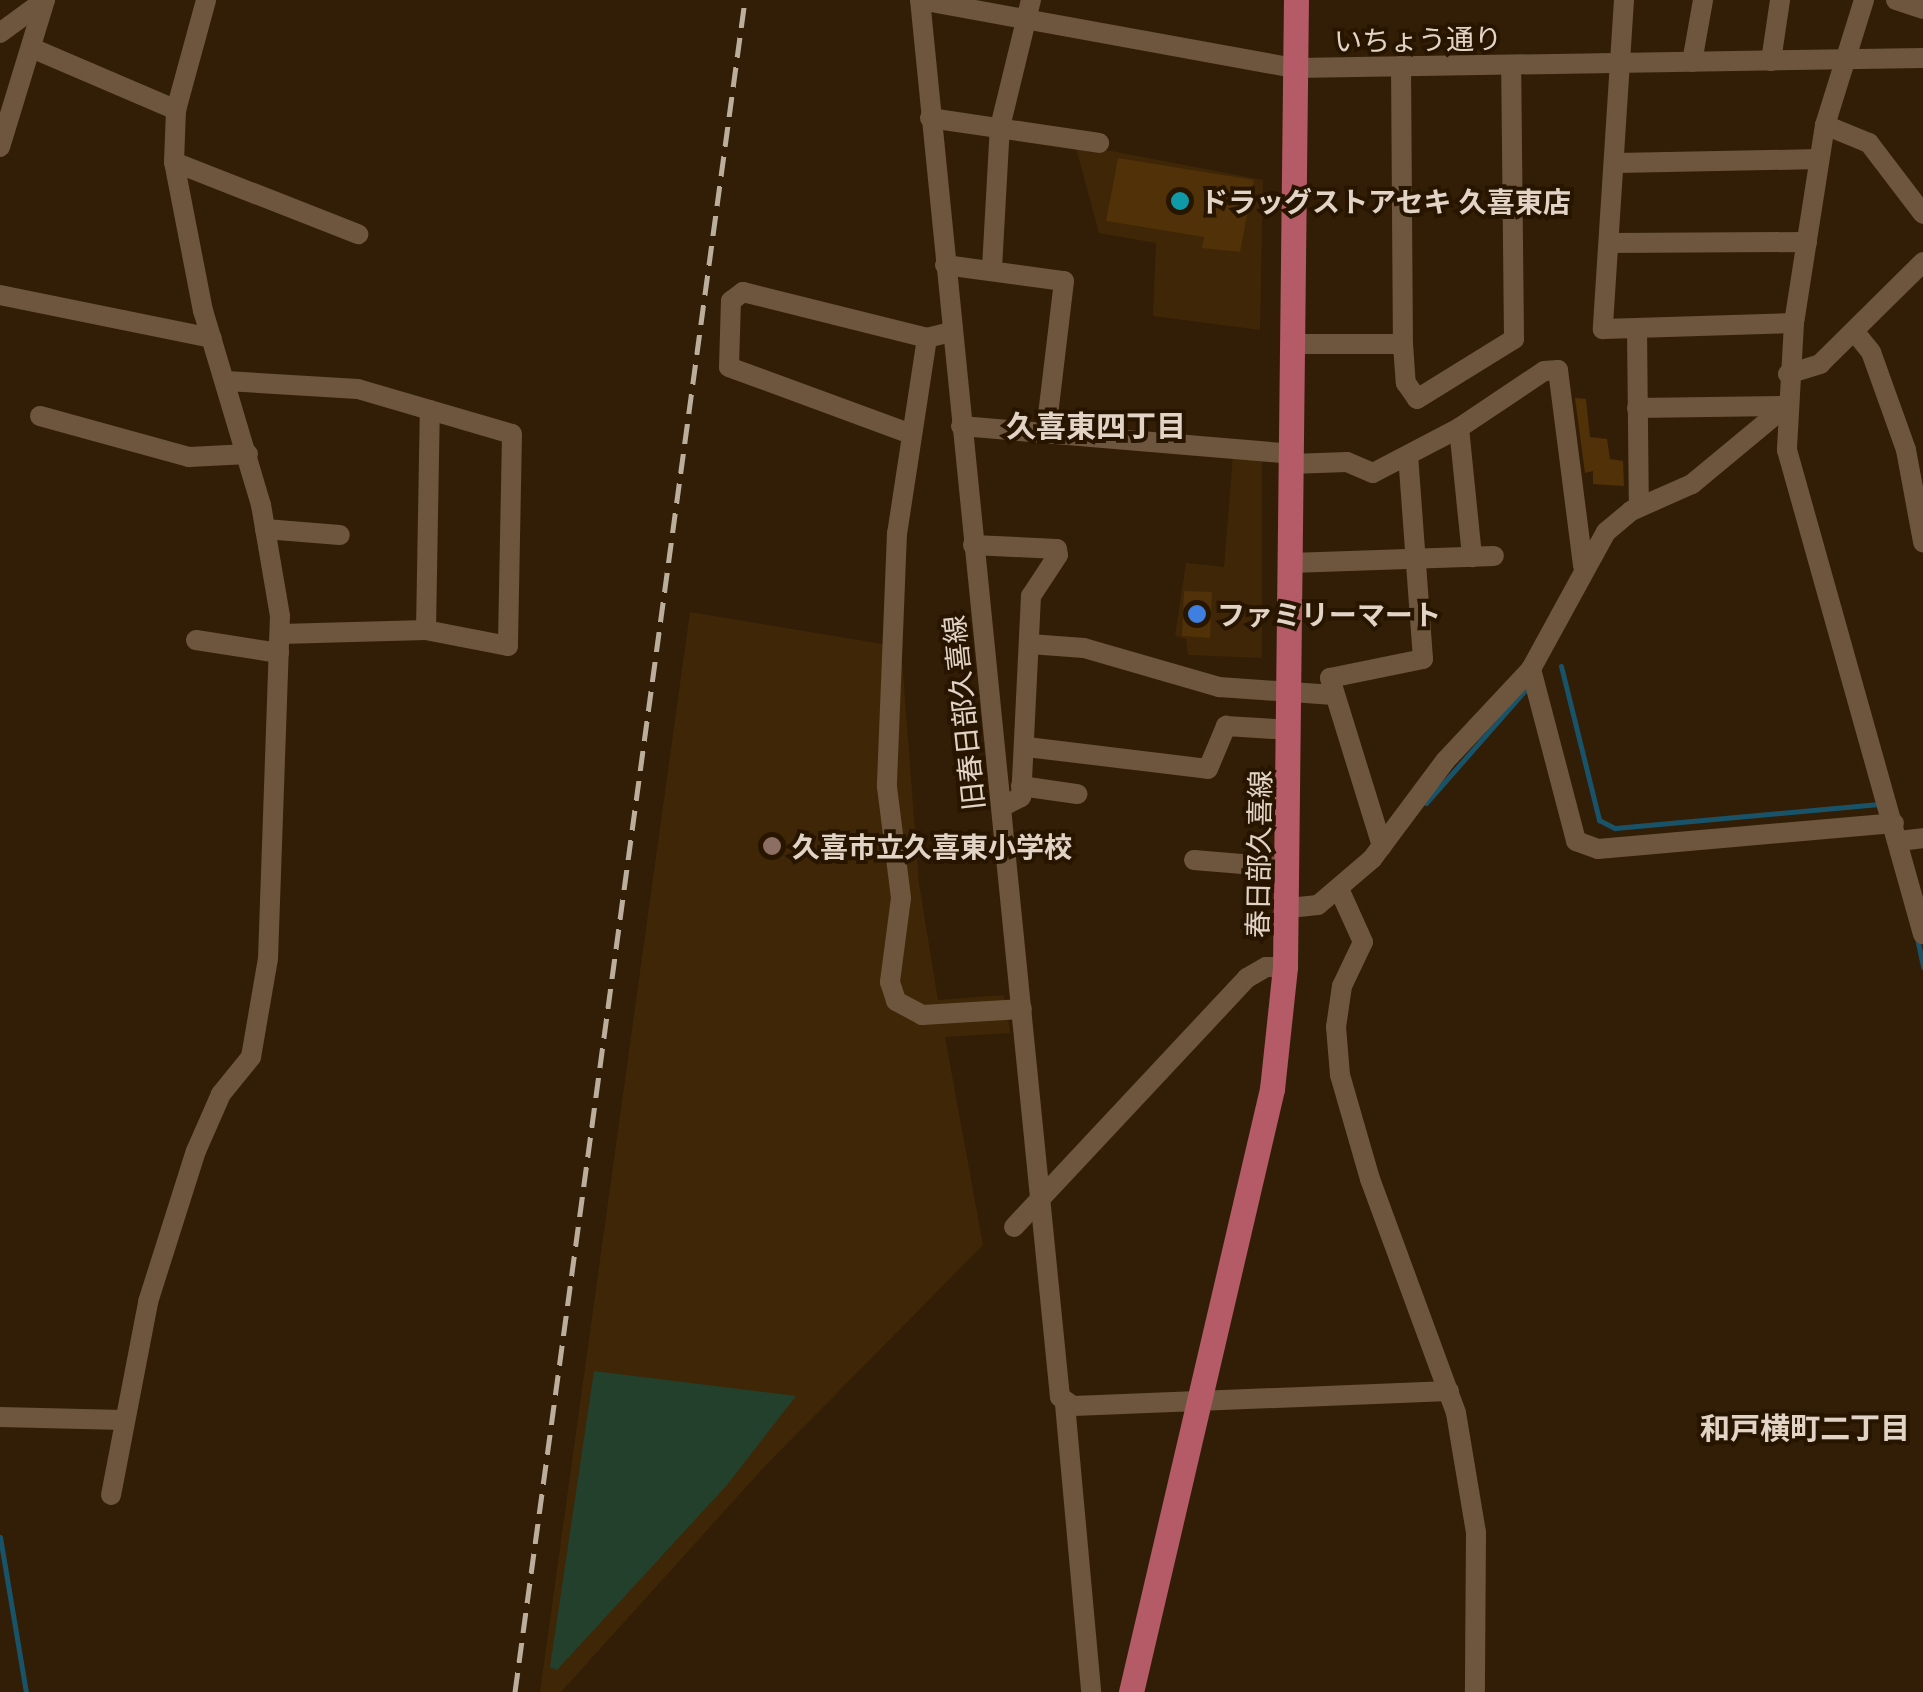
<!DOCTYPE html>
<meta charset="utf-8">
<style>
body{margin:0}
#map{position:relative;width:1923px;height:1692px;overflow:hidden;background:#321e06;font-family:"Noto Serif","Noto Sans JP",serif}
div>[style]{position:absolute}
[style*='--x']{left:calc(var(--x)*1px);top:calc(var(--y)*1px);width:calc(var(--w)*1px);rotate:calc(var(--a)*1deg)}
.built>*{inset:0;background:#3f2606}
.green>*{inset:0;background:#22402c}
.stream>*{height:5px;margin:-2.5px;padding:0 2.5px;transform-origin:2.5px;border-radius:2.5px;background:#185369}
.building>*{inset:0;background:#503108}
.minor>*{height:20px;margin:-10px;padding:0 10px;transform-origin:10px;border-radius:10px;background:#6d563d}
.major>*{height:25px;margin:-12.5px;padding:0 12.5px;transform-origin:12.5px;border-radius:12.5px;background:#b45b67}
.rail>*{height:5px;margin-top:-2.5px;transform-origin:0;background:repeating-linear-gradient(90deg,#bcae9d 0 20px,transparent 0 30px)}
.dots>*{width:28px;height:28px;translate:-50% -50%;box-sizing:border-box;border:5px solid #271500;border-radius:50%}
span{translate:-50% -50%;white-space:nowrap;text-align:center;line-height:1.15;-webkit-text-stroke:8px #271500;paint-order:stroke}
.street-label{font-size:28px;color:#e1d4c6}
.poi-label{font-size:28px;color:#e1d4c6;font-weight:700}
.left{translate:0 -50%;text-align:left}
.neighbourhood-label{font-size:30px;color:#e1d4c6;font-weight:700}
</style>
<div id="map">
<div class="built">
<i style="clip-path:polygon(1075px 144px,1263px 180px,1260px 330px,1153px 316px,1156px 243px,1099px 233px)"></i>
<i style="clip-path:polygon(1233px 456px,1262px 458px,1262px 658px,1188px 655px,1186px 639px,1175px 636px,1186px 563px,1224px 567px)"></i>
<i style="clip-path:polygon(690px 612px,901px 647px,919px 884px,938px 1000px,1004px 995px,1007px 1011px,1010px 1033px,945px 1037px,983px 1245px,765px 1466px,561px 1692px,540px 1692px)"></i>
</div>
<div class="green">
<i style="clip-path:polygon(594px 1371px,796px 1396px,727px 1485px,557px 1670px,550px 1667px)"></i>
</div>
<div class="stream">
<i style="--x:1561;--y:666;--w:159;--a:76.1"></i>
<i style="--x:1599;--y:820;--w:18;--a:27"></i>
<i style="--x:1615;--y:828;--w:265;--a:-5.2"></i>
<i style="--x:1426;--y:803;--w:154;--a:-48.7"></i>
<i style="--x:1917;--y:938;--w:30;--a:78"></i>
<i style="--x:0;--y:1537;--w:157;--a:80.5"></i>
</div>
<div class="building">
<i style="clip-path:polygon(1118px 158px,1254px 180px,1240px 252px,1202px 248px,1204px 237px,1106px 221px)"></i>
<i style="clip-path:polygon(1575px 398px,1586px 399px,1590px 437px,1607px 439px,1610px 459px,1623px 461px,1624px 486px,1593px 484px,1593px 471px,1585px 473px)"></i>
<i style="clip-path:polygon(1184px 591px,1212px 592px,1210px 638px,1182px 636px)"></i>
</div>
<div class="minor">
<i style="--x:1624;--y:0;--w:330;--a:93.7"></i>
<i style="--x:1603;--y:329;--w:191;--a:-1.8"></i>
<i style="--x:1864;--y:0;--w:131;--a:107.3"></i>
<i style="--x:1825;--y:125;--w:200;--a:98.9"></i>
<i style="--x:1794;--y:323;--w:127;--a:93.2"></i>
<i style="--x:1787;--y:450;--w:503;--a:74.31"></i>
<i style="--x:1896;--y:0;--w:28;--a:18"></i>
<i style="--x:0;--y:33;--w:56;--a:-36.3"></i>
<i style="--x:34;--y:49;--w:155;--a:23.2"></i>
<i style="--x:1771;--y:61;--w:62;--a:-81.6"></i>
<i style="--x:1692;--y:62;--w:63;--a:-79.9"></i>
<i style="--x:1401;--y:66;--w:278;--a:89.6"></i>
<i style="--x:1403;--y:344;--w:39;--a:86"></i>
<i style="--x:1406;--y:383;--w:19;--a:55"></i>
<i style="--x:1417;--y:399;--w:114;--a:-31.7"></i>
<i style="--x:1514;--y:339;--w:274;--a:-90.6"></i>
<i style="--x:930;--y:118;--w:171;--a:8.4"></i>
<i style="--x:1825;--y:125;--w:48;--a:22.2"></i>
<i style="--x:1869;--y:143;--w:89;--a:52.7"></i>
<i style="--x:0;--y:147;--w:154;--a:-73"></i>
<i style="--x:174;--y:162;--w:198;--a:21.4"></i>
<i style="--x:1617;--y:163;--w:202;--a:-1.1"></i>
<i style="--x:1612;--y:243;--w:195;--a:-0.3"></i>
<i style="--x:945;--y:265;--w:120;--a:7.7"></i>
<i style="--x:1064;--y:281;--w:153;--a:96.8"></i>
<i style="--x:992;--y:268;--w:141;--a:-86.8"></i>
<i style="--x:1000;--y:127;--w:131;--a:-76.3"></i>
<i style="--x:0;--y:295;--w:216;--a:11.5"></i>
<i style="--x:1637;--y:329;--w:178;--a:89.4"></i>
<i style="--x:1854;--y:331;--w:27;--a:51"></i>
<i style="--x:1871;--y:352;--w:104;--a:70.3"></i>
<i style="--x:1906;--y:450;--w:94;--a:79.5"></i>
<i style="--x:951;--y:332;--w:25;--a:166"></i>
<i style="--x:927;--y:338;--w:197;--a:98.7"></i>
<i style="--x:897;--y:533;--w:254;--a:92.3"></i>
<i style="--x:887;--y:787;--w:112;--a:82.8"></i>
<i style="--x:901;--y:898;--w:85;--a:97.5"></i>
<i style="--x:890;--y:982;--w:20;--a:72"></i>
<i style="--x:896;--y:1001;--w:30;--a:28"></i>
<i style="--x:922;--y:1015;--w:100;--a:-3.4"></i>
<i style="--x:1291;--y:344;--w:112;--a:0"></i>
<i style="--x:1788;--y:374;--w:34;--a:-17"></i>
<i style="--x:1820;--y:364;--w:145;--a:-44.7"></i>
<i style="--x:226;--y:381;--w:132;--a:3.5"></i>
<i style="--x:358;--y:389;--w:160;--a:16.3"></i>
<i style="--x:512;--y:434;--w:212;--a:91.1"></i>
<i style="--x:508;--y:646;--w:84;--a:-169"></i>
<i style="--x:426;--y:630;--w:146;--a:178.4"></i>
<i style="--x:1637;--y:408;--w:149;--a:-0.8"></i>
<i style="--x:40;--y:416;--w:155;--a:15.4"></i>
<i style="--x:189;--y:457;--w:59;--a:-2.9"></i>
<i style="--x:961;--y:426;--w:331;--a:4.8"></i>
<i style="--x:1459;--y:428;--w:130;--a:84.2"></i>
<i style="--x:911;--y:434;--w:194;--a:-159.8"></i>
<i style="--x:729;--y:367;--w:66;--a:-88.3"></i>
<i style="--x:731;--y:301;--w:15;--a:-37"></i>
<i style="--x:743;--y:292;--w:190;--a:14"></i>
<i style="--x:1291;--y:464;--w:56;--a:-2"></i>
<i style="--x:1347;--y:462;--w:28;--a:23"></i>
<i style="--x:1373;--y:473;--w:97;--a:-27.6"></i>
<i style="--x:1459;--y:428;--w:102;--a:-33.8"></i>
<i style="--x:1544;--y:371;--w:14;--a:-4"></i>
<i style="--x:1558;--y:370;--w:198;--a:82.7"></i>
<i style="--x:265;--y:529;--w:75;--a:4.6"></i>
<i style="--x:973;--y:545;--w:84;--a:2.7"></i>
<i style="--x:1057;--y:549;--w:6;--a:81"></i>
<i style="--x:1058;--y:555;--w:49;--a:123.4"></i>
<i style="--x:1031;--y:596;--w:201;--a:92.8"></i>
<i style="--x:1021;--y:797;--w:22;--a:153"></i>
<i style="--x:1291;--y:563;--w:203;--a:-2"></i>
<i style="--x:426;--y:630;--w:220;--a:-89"></i>
<i style="--x:196;--y:640;--w:84;--a:8.9"></i>
<i style="--x:1030;--y:644;--w:54;--a:4.2"></i>
<i style="--x:1084;--y:648;--w:141;--a:16.1"></i>
<i style="--x:1219;--y:687;--w:115;--a:4"></i>
<i style="--x:1531;--y:669;--w:178;--a:75.3"></i>
<i style="--x:1576;--y:841;--w:23;--a:20"></i>
<i style="--x:1598;--y:849;--w:297;--a:-5"></i>
<i style="--x:1027;--y:747;--w:182;--a:6.9"></i>
<i style="--x:1208;--y:769;--w:47;--a:-67.3"></i>
<i style="--x:1226;--y:726;--w:64;--a:3.6"></i>
<i style="--x:1021;--y:786;--w:57;--a:8.1"></i>
<i style="--x:1899;--y:841;--w:24;--a:-7"></i>
<i style="--x:1382;--y:846;--w:176;--a:-107.2"></i>
<i style="--x:1330;--y:678;--w:95;--a:-11.5"></i>
<i style="--x:1423;--y:659;--w:203;--a:-94.2"></i>
<i style="--x:1194;--y:860;--w:95;--a:4.8"></i>
<i style="--x:1339;--y:889;--w:58;--a:65.6"></i>
<i style="--x:1363;--y:942;--w:49;--a:115.5"></i>
<i style="--x:1342;--y:986;--w:41;--a:98.3"></i>
<i style="--x:1336;--y:1027;--w:48;--a:85.2"></i>
<i style="--x:1340;--y:1075;--w:108;--a:73.9"></i>
<i style="--x:1370;--y:1179;--w:249;--a:69.8"></i>
<i style="--x:1456;--y:1413;--w:121;--a:80.5"></i>
<i style="--x:1476;--y:1532;--w:160;--a:90.4"></i>
<i style="--x:1289;--y:908;--w:29;--a:-6"></i>
<i style="--x:1318;--y:905;--w:71;--a:-40.4"></i>
<i style="--x:1372;--y:859;--w:122;--a:-53.3"></i>
<i style="--x:1445;--y:761;--w:126;--a:-46.9"></i>
<i style="--x:1531;--y:669;--w:156;--a:-61.3"></i>
<i style="--x:1606;--y:532;--w:33;--a:-40"></i>
<i style="--x:1631;--y:511;--w:67;--a:-23.9"></i>
<i style="--x:1692;--y:484;--w:122;--a:-39.7"></i>
<i style="--x:1014;--y:1227;--w:341;--a:-46.9"></i>
<i style="--x:1247;--y:978;--w:22;--a:-30"></i>
<i style="--x:1266;--y:967;--w:19;--a:0"></i>
<i style="--x:1449;--y:1391;--w:376;--a:177.7"></i>
<i style="--x:1073;--y:1406;--w:16;--a:-145"></i>
<i style="--x:1060;--y:1397;--w:1404;--a:-95.72"></i>
<i style="--x:920;--y:0;--w:382;--a:10.3"></i>
<i style="--x:1296;--y:68;--w:627;--a:-0.91"></i>
<i style="--x:1065;--y:1404;--w:289;--a:84.8"></i>
<i style="--x:0;--y:1417;--w:123;--a:1.4"></i>
<i style="--x:111;--y:1495;--w:197;--a:-79.1"></i>
<i style="--x:148;--y:1302;--w:158;--a:-72.4"></i>
<i style="--x:196;--y:1151;--w:62;--a:-66.3"></i>
<i style="--x:221;--y:1094;--w:48;--a:-51"></i>
<i style="--x:251;--y:1057;--w:99;--a:-80.2"></i>
<i style="--x:268;--y:959;--w:343;--a:-88"></i>
<i style="--x:280;--y:616;--w:113;--a:-99.7"></i>
<i style="--x:261;--y:505;--w:202;--a:-106.6"></i>
<i style="--x:203;--y:311;--w:152;--a:-101"></i>
<i style="--x:174;--y:162;--w:52;--a:-87.8"></i>
<i style="--x:176;--y:110;--w:114;--a:-74.7"></i>
</div>
<div class="major">
<i style="--x:1131;--y:1692;--w:619;--a:-76.84"></i>
<i style="--x:1272;--y:1089;--w:123;--a:-83.9"></i>
<i style="--x:1285;--y:967;--w:967;--a:-89.35"></i>
</div>
<div class="rail">
<i style="--x:515;--y:1692;--w:1708;--a:-82.26"></i>
</div>
<div class="dots">
<i style="left:1180px;top:201px;background:#0f9aa8"></i>
<i style="left:1197px;top:614px;background:#3f7fe0"></i>
<i style="left:772px;top:846px;background:#8d6e63"></i>
</div>
<div class="street-label">
<span style="left:1418px;top:39px;rotate:-1deg">いちょう通り</span>
<span style="left:963px;top:713px;rotate:-96deg">旧春日部久喜線</span>
<span style="left:1258px;top:854px;rotate:-89deg">春日部久喜線</span>
</div>
<div class="poi-label">
<span class="left" style="left:1200px;top:201px">ドラッグストアセキ 久喜東店</span>
<span class="left" style="left:1217px;top:614px">ファミリーマート</span>
<span class="left" style="left:792px;top:846px">久喜市立久喜東小学校</span>
</div>
<div class="neighbourhood-label">
<span style="left:1096px;top:426px">久喜東四丁目</span>
<span style="left:1805px;top:1428px">和戸横町二丁目</span>
</div>
</div>
